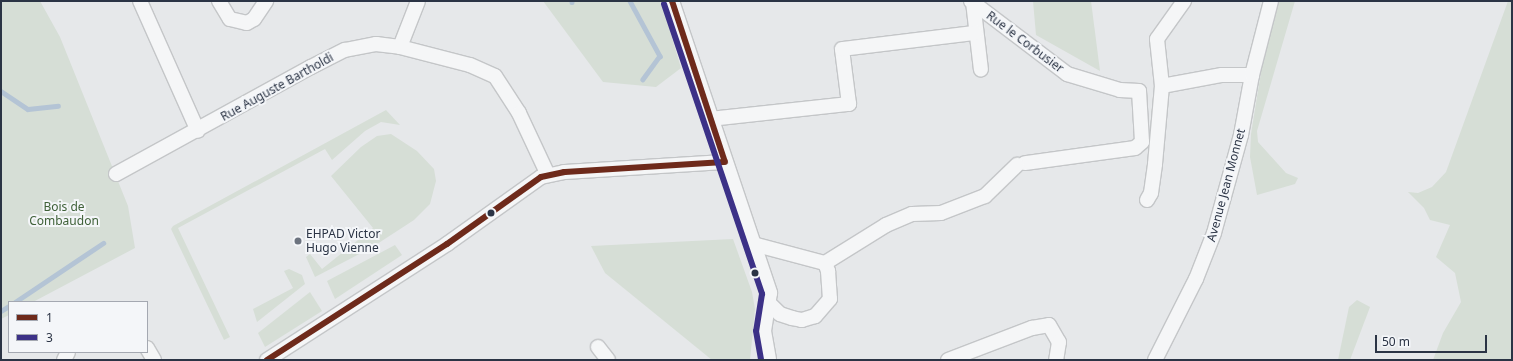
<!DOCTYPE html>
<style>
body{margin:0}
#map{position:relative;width:1513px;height:361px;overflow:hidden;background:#e6e8ea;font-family:"Noto Sans",sans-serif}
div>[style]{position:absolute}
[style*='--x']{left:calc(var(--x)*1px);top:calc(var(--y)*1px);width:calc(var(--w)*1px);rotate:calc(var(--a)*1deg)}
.green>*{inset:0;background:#d6ded6}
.stream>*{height:4.5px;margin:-2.25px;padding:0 2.25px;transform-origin:2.25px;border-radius:2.25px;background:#b4c4d5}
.roads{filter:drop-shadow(1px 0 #c4c6c8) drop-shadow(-1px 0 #c4c6c8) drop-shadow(0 1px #c4c6c8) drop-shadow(0 -1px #c4c6c8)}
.minor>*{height:14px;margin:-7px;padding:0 7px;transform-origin:7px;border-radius:7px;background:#f5f6f7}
.bus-1>*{height:6px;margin:-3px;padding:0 3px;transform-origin:3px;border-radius:3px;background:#6e2a1b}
.bus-2>*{height:6px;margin:-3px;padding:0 3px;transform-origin:3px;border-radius:3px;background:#3c3187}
.dots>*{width:11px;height:11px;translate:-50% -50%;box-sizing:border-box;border:2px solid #f4f6f9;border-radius:50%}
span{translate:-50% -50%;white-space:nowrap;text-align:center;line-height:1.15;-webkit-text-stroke:4px #f4f6f9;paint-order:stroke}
.street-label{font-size:12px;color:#2b3445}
.park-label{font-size:12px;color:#3f6138}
.poi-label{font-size:12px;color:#2b3445}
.left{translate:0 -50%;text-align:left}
.frame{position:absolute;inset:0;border:2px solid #2b3445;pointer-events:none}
.legend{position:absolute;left:8px;top:301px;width:140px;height:52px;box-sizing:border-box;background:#f4f6f9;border:1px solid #a4a8b1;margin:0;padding:5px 7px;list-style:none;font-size:12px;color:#2b3445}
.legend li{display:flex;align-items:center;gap:8px;height:20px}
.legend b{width:20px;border:1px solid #a4a8b1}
.scale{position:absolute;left:1375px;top:335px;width:112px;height:18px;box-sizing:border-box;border:2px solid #2b3445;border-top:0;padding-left:5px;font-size:12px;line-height:14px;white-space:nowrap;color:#2b3445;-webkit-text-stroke:3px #f4f6f9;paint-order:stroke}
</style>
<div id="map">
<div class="green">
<i style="clip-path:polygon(1px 1px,40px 1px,60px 37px,128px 206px,135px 248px,33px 302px,9px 302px,9px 315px,1px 319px)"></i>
<i style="clip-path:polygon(543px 1px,661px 1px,681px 68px,656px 87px,603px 82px)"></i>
<i style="clip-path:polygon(1033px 1px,1091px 1px,1100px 71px,1036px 35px)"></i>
<i style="clip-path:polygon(1279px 1px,1295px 1px,1257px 131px,1258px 142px,1286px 173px,1298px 178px,1295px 184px,1257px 195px,1250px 157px,1251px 134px,1262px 66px)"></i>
<i style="clip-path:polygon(1508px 1px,1512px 1px,1512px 360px,1433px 360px,1443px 333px,1461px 302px,1455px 273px,1436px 257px,1450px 225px,1430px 220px,1424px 208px,1408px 192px,1418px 193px,1432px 187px,1446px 172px)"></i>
<i style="clip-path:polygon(386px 110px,400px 125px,381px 122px,365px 131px,332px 160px,325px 149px,178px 228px,230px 337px,224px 340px,171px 229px,173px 226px)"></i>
<i style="clip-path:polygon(391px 134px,417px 151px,434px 169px,436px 181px,430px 204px,414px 220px,371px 248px,315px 277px,306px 257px,310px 254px,322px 269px,373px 228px,331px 176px,361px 147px,377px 136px)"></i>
<i style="clip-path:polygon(733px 239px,752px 292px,755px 309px,750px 360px,712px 360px,605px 273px,591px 246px)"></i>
<i style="clip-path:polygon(395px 245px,402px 255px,335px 299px,327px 281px)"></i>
<i style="clip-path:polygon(289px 269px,302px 275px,305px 284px,257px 322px,253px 309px,293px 288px,284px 271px)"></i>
<i style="clip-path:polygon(310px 292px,322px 311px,265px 347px,258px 333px)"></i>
<i style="clip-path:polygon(1357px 300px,1370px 307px,1350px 360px,1338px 360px,1349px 307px)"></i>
</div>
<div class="stream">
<i style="--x:572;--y:1;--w:1;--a:90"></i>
<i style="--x:630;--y:1;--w:63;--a:61.4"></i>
<i style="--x:660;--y:56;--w:29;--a:126"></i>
<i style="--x:1;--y:91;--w:32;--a:34"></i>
<i style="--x:28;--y:109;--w:30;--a:-6"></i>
<i style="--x:15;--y:302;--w:106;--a:-33.8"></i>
<i style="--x:1;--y:311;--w:9;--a:-32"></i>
</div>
<div class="roads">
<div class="minor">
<i style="--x:140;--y:1;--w:142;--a:66"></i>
<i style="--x:219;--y:1;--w:21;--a:59"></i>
<i style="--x:230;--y:19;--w:17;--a:13"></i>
<i style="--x:247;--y:23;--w:8;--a:-30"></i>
<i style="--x:254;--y:19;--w:22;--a:-56"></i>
<i style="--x:672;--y:1;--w:308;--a:71.4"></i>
<i style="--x:770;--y:293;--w:38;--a:99"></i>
<i style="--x:764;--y:331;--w:29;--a:80"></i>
<i style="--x:971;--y:1;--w:121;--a:37.2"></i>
<i style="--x:1067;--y:74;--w:55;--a:16.8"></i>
<i style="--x:1120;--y:90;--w:19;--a:3"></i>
<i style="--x:1139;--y:91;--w:51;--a:86.6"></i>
<i style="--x:1142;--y:142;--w:9;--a:139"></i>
<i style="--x:1135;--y:148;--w:111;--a:172.2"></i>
<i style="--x:973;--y:2;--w:68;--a:83.3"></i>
<i style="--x:400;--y:47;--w:49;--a:-68.6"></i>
<i style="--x:1162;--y:86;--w:61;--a:-10.4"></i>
<i style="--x:1222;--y:75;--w:30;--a:0"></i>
<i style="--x:710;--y:119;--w:140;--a:-6.2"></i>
<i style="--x:849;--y:104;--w:55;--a:-97.3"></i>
<i style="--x:842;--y:49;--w:134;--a:-6.9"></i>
<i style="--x:116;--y:174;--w:222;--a:-28.8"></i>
<i style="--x:311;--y:67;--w:38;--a:-27"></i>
<i style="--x:345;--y:50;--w:32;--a:-11"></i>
<i style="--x:376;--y:44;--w:24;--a:7"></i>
<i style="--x:400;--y:47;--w:72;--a:14.4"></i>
<i style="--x:470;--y:65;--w:27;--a:24"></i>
<i style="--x:495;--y:76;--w:44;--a:57"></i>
<i style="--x:519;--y:113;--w:68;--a:64.9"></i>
<i style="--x:1147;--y:200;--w:8;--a:-60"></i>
<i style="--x:1151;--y:193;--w:29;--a:-82"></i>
<i style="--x:1155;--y:164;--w:78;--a:-84.9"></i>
<i style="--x:1162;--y:86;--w:47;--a:-96.1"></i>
<i style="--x:1157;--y:39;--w:47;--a:-54.6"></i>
<i style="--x:753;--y:244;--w:74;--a:14.8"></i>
<i style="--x:825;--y:263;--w:9;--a:69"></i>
<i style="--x:828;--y:271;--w:28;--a:86"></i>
<i style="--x:830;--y:299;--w:23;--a:131"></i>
<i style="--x:815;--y:316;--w:14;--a:163"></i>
<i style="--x:802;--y:320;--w:10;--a:-169"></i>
<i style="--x:792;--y:318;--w:13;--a:-162"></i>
<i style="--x:780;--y:314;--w:14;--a:-135"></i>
<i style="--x:825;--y:263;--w:72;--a:-31.9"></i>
<i style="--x:886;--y:225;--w:28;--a:-23"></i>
<i style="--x:912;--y:214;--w:29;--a:-2"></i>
<i style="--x:941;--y:213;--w:47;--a:-21.1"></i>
<i style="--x:985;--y:196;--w:45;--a:-44.1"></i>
<i style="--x:598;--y:347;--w:16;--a:52"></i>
<i style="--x:147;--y:348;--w:14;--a:60"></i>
<i style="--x:64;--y:360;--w:9;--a:-63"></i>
<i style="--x:267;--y:360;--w:214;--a:-32.8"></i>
<i style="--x:447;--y:244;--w:115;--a:-35.5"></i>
<i style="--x:541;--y:177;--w:24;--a:-12"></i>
<i style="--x:564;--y:172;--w:161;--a:-3.6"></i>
<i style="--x:948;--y:360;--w:90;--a:-20.9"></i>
<i style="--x:1032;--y:328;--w:17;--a:-10"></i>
<i style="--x:1049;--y:325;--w:20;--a:60"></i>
<i style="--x:1059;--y:342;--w:18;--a:99"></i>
<i style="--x:1155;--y:360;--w:91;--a:-63.2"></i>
<i style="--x:1196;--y:279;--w:49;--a:-68.6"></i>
<i style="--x:1214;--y:233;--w:102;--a:-74.6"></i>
<i style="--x:1241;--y:135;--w:61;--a:-79.6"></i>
<i style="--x:1252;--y:75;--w:76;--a:-75.6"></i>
</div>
</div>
<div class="bus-1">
<i style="--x:672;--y:1;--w:169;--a:71.8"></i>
<i style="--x:267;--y:360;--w:214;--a:-32.8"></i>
<i style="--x:447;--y:244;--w:115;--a:-35.5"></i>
<i style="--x:541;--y:177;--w:24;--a:-12"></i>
<i style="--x:564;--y:172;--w:161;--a:-3.6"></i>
</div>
<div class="bus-2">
<i style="--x:664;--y:4;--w:306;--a:71.3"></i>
<i style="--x:762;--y:294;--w:37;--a:99"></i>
<i style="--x:756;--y:331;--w:29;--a:80"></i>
</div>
<div class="dots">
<i style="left:491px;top:213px;background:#2b3445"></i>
<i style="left:298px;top:241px;background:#6c737f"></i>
<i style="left:755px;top:273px;background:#2b3445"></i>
</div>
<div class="street-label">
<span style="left:1025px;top:42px;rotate:37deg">Rue le Corbusier</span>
<span style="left:277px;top:87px;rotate:-29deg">Rue Auguste Bartholdi</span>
<span style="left:1226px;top:185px;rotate:-75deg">Avenue Jean Monnet</span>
</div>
<div class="park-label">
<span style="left:64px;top:214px">Bois de<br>Combaudon</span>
</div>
<div class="poi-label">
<span class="left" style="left:306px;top:241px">EHPAD Victor<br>Hugo Vienne</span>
</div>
<div class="frame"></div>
<ul class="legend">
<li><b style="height:5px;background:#6e2a1b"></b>1</li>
<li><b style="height:5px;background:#3c3187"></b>3</li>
</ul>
<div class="scale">50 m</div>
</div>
